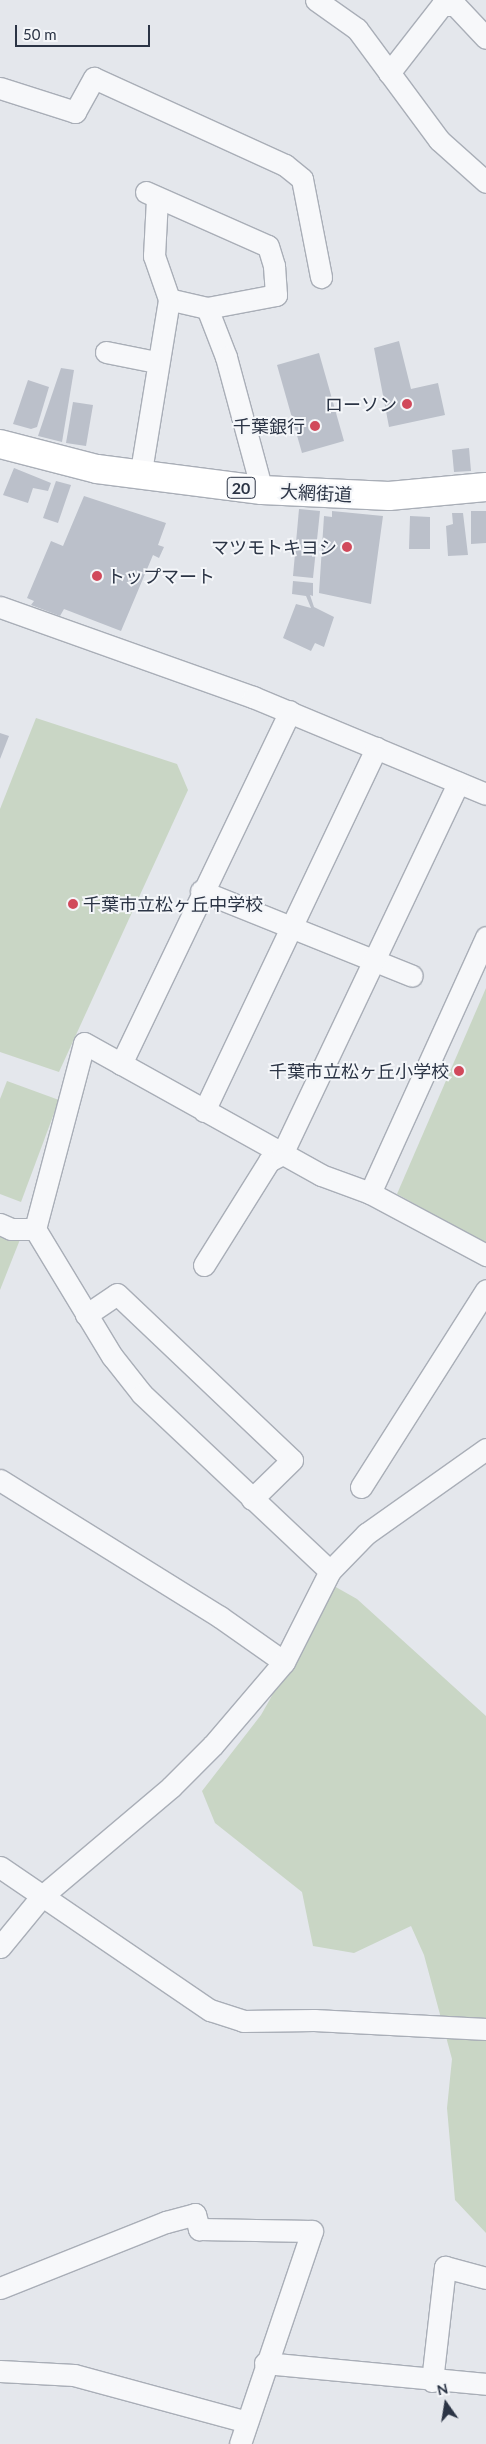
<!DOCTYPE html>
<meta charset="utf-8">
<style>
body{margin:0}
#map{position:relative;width:486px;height:2444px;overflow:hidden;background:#e4e7ec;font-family:Lato,"Noto Sans JP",sans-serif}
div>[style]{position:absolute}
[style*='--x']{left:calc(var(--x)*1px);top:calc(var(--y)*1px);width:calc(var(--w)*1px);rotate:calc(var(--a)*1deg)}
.green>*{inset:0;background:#c9d6c5}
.building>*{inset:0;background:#bbc0ca}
.roads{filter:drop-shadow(1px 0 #a9aeb7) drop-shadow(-1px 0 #a9aeb7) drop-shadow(0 1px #a9aeb7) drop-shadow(0 -1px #a9aeb7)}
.minor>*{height:21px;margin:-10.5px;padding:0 10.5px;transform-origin:10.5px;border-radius:10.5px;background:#f7f8fa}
.primary>*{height:28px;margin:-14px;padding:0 14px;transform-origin:14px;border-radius:14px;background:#fff}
.dots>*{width:14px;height:14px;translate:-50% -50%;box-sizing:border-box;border:2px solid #f4f6f9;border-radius:50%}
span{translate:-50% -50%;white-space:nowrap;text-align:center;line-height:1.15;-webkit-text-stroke:4px #f4f6f9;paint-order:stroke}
.shield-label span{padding:1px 4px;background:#f4f6f9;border:1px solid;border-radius:4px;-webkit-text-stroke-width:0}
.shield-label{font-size:16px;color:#2b3445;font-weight:700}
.poi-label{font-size:18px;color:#2b3445}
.right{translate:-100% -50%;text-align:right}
.left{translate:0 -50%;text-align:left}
.street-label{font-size:18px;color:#2b3445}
.north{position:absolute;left:421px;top:2379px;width:50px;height:50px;-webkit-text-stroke:4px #f4f6f9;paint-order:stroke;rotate:347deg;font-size:14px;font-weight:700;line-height:20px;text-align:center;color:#2b3445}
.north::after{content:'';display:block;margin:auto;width:18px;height:22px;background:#2b3445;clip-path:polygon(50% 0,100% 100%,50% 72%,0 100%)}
.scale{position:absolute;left:15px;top:25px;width:135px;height:22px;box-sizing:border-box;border:2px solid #2b3445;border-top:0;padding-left:6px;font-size:15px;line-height:18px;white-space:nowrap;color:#2b3445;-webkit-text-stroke:4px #f4f6f9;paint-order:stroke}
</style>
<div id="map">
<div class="green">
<i style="clip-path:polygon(36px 718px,177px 764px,188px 790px,59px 1072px,0 1052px,0 809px)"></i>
<i style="clip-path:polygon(486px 988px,486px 1244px,397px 1194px)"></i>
<i style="clip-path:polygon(7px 1081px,59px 1100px,21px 1202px,0 1194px,0 1099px)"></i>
<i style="clip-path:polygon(0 1235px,21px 1237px,0 1290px)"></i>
<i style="clip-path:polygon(334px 1586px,357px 1599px,486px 1716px,486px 2233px,455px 2200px,447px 2108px,452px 2059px,424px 1955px,411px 1926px,354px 1953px,313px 1946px,302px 1892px,215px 1823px,202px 1791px,261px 1715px)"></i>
</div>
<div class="building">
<i style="clip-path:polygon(399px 341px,411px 389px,438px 383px,445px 415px,389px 427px,374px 348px)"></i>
<i style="clip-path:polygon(319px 353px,344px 441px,302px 453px,277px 365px)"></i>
<i style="clip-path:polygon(61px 368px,74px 370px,62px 442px,38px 436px)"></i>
<i style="clip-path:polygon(28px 380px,49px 387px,37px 427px,31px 429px,13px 424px)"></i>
<i style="clip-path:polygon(73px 402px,93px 405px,86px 446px,66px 443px)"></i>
<i style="clip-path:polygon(469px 448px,471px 471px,454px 472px,452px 450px)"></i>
<i style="clip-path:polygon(14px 468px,51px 483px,48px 491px,33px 488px,28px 503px,3px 495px)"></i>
<i style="clip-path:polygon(56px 481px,71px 485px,58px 523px,43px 518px)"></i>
<i style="clip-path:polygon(84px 496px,166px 523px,158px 545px,164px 547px,159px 558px,153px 555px,121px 631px,64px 609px,60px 616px,31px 605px,34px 601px,27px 598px,51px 541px,63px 546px)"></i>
<i style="clip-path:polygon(299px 509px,320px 511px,313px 578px,293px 576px)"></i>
<i style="clip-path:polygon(332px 511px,383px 516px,371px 604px,319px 593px,324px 516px,332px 517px)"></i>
<i style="clip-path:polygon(471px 511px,486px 511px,486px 543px,471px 544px)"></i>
<i style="clip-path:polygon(452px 513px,463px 513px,468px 555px,448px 556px,446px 526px,453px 524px)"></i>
<i style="clip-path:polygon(410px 516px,430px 517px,430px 549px,409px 549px)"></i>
<i style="clip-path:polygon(293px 581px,313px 583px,313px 596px,310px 595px,314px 607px,334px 617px,324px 647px,315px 643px,311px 651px,283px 638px,296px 604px,311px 608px,306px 596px,292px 594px)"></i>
<i style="clip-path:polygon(0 733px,9px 736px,0 759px)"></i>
</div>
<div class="roads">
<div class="minor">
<i style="--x:316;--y:0;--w:50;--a:35.3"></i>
<i style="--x:357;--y:29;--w:138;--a:53.5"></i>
<i style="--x:439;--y:140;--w:63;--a:41.8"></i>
<i style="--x:389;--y:73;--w:86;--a:-52.1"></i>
<i style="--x:442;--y:5;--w:13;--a:0"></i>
<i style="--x:455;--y:5;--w:45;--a:46.8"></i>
<i style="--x:0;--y:88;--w:79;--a:17.7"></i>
<i style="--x:75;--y:112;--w:39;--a:-61"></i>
<i style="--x:94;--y:78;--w:210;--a:24.5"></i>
<i style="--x:285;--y:165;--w:22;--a:39"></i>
<i style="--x:302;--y:179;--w:100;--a:79"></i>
<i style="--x:146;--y:192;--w:133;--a:23.9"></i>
<i style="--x:268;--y:246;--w:21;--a:73"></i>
<i style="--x:274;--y:266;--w:29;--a:86"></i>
<i style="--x:276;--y:295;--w:70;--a:169.3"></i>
<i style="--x:207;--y:308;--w:39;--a:-167"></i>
<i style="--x:207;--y:308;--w:53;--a:68.8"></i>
<i style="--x:226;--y:357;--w:138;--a:74.9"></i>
<i style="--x:106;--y:352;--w:51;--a:11.3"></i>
<i style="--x:140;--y:477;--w:180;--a:-80.7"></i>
<i style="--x:169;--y:299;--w:46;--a:-109.2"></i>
<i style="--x:154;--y:256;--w:58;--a:-87"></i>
<i style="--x:0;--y:607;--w:269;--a:19.6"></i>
<i style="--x:253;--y:697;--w:252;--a:22.6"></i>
<i style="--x:201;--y:891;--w:227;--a:21.9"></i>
<i style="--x:121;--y:1064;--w:391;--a:-64.4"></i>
<i style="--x:204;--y:1111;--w:402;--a:-64.6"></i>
<i style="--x:370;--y:1193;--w:281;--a:-65.6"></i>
<i style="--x:0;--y:1224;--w:12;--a:24"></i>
<i style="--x:11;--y:1229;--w:24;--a:0"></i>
<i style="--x:35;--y:1229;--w:149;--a:58.8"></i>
<i style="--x:112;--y:1356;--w:48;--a:51.7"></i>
<i style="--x:142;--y:1394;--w:258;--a:43.3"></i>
<i style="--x:35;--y:1229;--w:192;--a:-75.2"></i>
<i style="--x:84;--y:1043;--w:271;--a:29.1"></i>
<i style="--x:321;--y:1175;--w:52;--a:20.2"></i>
<i style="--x:370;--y:1193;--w:132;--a:28.1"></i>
<i style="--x:204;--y:1265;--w:123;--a:-58"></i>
<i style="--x:269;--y:1161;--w:15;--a:-28"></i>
<i style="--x:282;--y:1154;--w:411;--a:-64.6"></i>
<i style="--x:86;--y:1315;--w:37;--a:-34"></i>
<i style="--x:117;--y:1294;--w:241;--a:43.5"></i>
<i style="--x:292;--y:1460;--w:56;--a:135.7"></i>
<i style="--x:0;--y:1480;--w:259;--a:31.9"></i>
<i style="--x:220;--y:1617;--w:78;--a:35.1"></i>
<i style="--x:361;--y:1487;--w:233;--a:-57.6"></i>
<i style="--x:0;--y:1867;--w:254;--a:34.3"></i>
<i style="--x:210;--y:2010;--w:35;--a:18"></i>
<i style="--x:243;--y:2021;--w:71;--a:-0.8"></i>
<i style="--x:314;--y:2020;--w:172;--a:3"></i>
<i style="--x:0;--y:1947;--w:65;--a:-50.6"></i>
<i style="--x:41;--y:1897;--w:170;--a:-40.2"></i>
<i style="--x:171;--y:1787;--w:59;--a:-45"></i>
<i style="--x:213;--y:1745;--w:109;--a:-49.5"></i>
<i style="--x:284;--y:1662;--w:102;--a:-63.2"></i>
<i style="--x:330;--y:1571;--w:52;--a:-45.8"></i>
<i style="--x:366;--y:1534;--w:147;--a:-35.3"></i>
<i style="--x:0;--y:2288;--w:179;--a:-21.7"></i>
<i style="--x:166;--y:2222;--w:30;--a:-15"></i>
<i style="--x:195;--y:2214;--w:16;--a:75"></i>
<i style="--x:199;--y:2229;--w:113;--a:1"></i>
<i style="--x:312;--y:2231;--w:225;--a:108.7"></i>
<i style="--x:265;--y:2363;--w:222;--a:5.4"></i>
<i style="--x:0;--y:2371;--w:74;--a:3.1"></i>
<i style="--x:74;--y:2375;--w:179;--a:15.2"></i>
<i style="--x:432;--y:2381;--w:115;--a:-83.5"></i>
<i style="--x:445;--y:2267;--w:42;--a:15"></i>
</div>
<div class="primary">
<i style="--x:0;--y:444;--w:100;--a:14.5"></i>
<i style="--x:97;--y:469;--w:166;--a:7.3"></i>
<i style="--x:262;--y:490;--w:127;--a:2.7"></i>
<i style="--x:389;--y:496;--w:97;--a:-5.3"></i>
</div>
</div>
<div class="dots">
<i style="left:407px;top:404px;background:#d1495b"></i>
<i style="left:315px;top:426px;background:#d1495b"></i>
<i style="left:347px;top:547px;background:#d1495b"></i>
<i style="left:97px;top:576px;background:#d1495b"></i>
<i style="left:73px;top:904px;background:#d1495b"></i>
<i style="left:459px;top:1071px;background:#d1495b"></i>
</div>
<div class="shield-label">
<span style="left:241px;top:488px">20</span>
</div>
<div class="poi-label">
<span class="right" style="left:397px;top:404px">ローソン</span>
<span class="right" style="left:305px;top:426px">千葉銀行</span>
<span class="right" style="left:337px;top:547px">マツモトキヨシ</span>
<span class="left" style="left:107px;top:576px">トップマート</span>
<span class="left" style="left:83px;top:904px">千葉市立松ヶ丘中学校</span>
<span class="right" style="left:449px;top:1071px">千葉市立松ヶ丘小学校</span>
</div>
<div class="street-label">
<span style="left:316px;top:493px;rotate:3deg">大網街道</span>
</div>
<div class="north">N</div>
<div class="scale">50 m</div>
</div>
